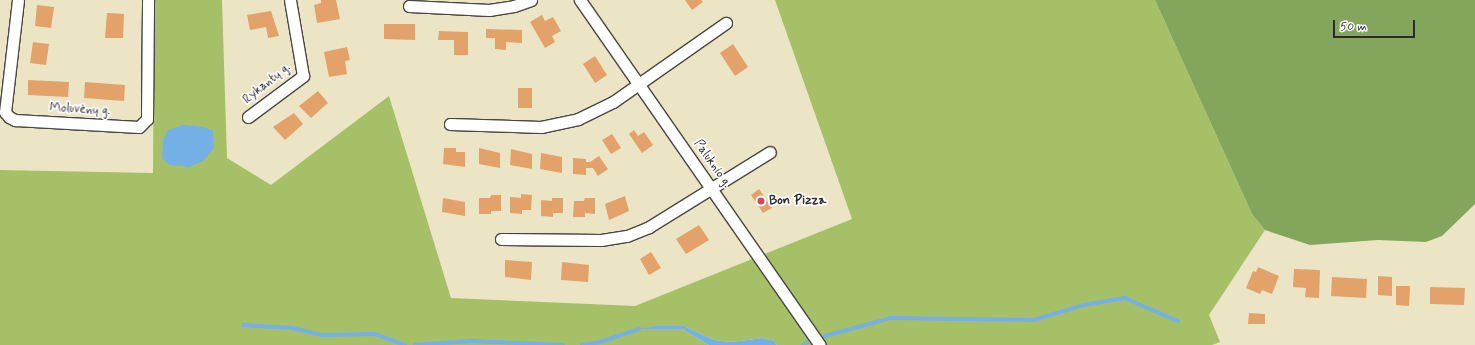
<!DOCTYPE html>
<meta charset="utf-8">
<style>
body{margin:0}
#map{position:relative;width:1475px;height:345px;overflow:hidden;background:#ebe5c5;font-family:Mynerve,sans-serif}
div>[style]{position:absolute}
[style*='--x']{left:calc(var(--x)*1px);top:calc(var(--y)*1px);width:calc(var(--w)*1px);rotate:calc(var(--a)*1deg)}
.green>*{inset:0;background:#a6c067}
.forest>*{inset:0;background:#84a65c}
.water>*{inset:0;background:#74afe5}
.stream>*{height:3.5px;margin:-1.75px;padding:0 1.75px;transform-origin:1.75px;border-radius:1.75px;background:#74afe5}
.building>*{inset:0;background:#e3a26a}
.roads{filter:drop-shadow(1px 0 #484742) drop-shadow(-1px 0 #484742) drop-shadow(0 1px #484742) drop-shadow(0 -1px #484742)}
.minor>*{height:11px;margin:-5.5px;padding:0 5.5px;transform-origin:5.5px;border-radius:5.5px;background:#fff}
.dots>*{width:11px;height:11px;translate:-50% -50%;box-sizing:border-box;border:2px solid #fff;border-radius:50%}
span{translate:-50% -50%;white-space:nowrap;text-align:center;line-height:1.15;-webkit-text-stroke:3.5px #fff;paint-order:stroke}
.street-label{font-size:13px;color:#2b2b2b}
.poi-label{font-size:13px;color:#2b2b2b;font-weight:700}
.left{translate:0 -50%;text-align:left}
.scale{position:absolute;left:1333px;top:20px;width:82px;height:18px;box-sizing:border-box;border:2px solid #2b2b2b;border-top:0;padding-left:5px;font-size:12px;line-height:14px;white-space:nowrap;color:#2b2b2b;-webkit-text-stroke:3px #fff;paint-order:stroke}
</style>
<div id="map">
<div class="green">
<i style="clip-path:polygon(154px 0,222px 0,227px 158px,271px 185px,389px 96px,451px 298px,635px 306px,852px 219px,775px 0,1155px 0,1252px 214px,1265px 230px,1209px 315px,1220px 342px,1212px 345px,777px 345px,774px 341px,763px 338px,731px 342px,714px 340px,684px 326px,669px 326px,643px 329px,682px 329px,709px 345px,0 345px,0 170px,153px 173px)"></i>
</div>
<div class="forest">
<i style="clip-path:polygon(1155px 0,1475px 0,1475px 204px,1442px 236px,1426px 242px,1378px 240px,1310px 245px,1265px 230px,1252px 214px)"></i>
</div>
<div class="water">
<i style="clip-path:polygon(183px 125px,204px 127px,213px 131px,214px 148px,203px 161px,189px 167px,169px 165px,162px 158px,163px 140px,168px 130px)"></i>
<i style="clip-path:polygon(656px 326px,684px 326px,714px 340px,731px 342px,763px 338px,774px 341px,777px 345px,709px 345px,682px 329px,639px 329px)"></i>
</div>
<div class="stream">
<i style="--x:243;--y:325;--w:49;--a:3.5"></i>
<i style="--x:292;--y:328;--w:32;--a:13"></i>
<i style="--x:323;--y:335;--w:52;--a:-1.1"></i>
<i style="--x:375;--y:334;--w:32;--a:20"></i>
<i style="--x:825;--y:336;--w:68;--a:-15.3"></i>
<i style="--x:891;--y:318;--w:143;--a:0.8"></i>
<i style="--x:1034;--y:320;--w:52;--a:-16.7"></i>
<i style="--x:1084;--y:305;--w:42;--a:-9.7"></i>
<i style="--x:1125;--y:298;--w:58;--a:23.5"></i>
<i style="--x:415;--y:345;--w:57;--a:-4"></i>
<i style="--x:472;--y:341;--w:91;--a:2.5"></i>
<i style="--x:582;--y:345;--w:19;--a:-9"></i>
<i style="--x:601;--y:342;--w:40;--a:-18.9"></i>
<i style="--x:803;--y:345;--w:4;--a:-27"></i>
</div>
<div class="building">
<i style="clip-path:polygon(321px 0,336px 0,340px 19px,317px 23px,314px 5px,321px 3px)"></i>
<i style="clip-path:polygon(685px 0,701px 0,703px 2px,692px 10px)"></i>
<i style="clip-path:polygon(37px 5px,54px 7px,51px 28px,35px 26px)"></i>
<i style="clip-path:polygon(271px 11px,279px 36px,268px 38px,266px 27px,250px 30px,247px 15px)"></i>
<i style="clip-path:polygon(107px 13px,124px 14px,123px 38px,105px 38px)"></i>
<i style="clip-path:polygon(542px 15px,545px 21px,553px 17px,561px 31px,552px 36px,555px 42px,545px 48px,530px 22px)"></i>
<i style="clip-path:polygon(384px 24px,415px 24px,415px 40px,384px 39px)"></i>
<i style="clip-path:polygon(486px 29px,522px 30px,522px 43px,506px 42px,506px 50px,495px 49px,495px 38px,486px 38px)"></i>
<i style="clip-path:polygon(439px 31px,468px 32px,468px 55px,454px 55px,454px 40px,438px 40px)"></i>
<i style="clip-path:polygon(33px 42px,49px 44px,46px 65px,30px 63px)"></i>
<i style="clip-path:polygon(733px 44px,748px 67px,735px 76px,720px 53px)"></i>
<i style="clip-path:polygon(347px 47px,350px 60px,345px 61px,347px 74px,329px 77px,324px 52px)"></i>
<i style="clip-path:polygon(595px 56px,607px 75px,595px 83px,583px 64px)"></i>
<i style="clip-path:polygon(28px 80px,69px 82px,68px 97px,28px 95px)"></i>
<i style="clip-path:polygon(85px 82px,125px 85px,124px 101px,84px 98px)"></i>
<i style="clip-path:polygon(518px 88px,532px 88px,532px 108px,518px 108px)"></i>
<i style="clip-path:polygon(318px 91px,328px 103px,311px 118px,299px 106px)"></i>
<i style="clip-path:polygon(294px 113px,303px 124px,285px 140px,273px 127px)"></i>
<i style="clip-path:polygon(634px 130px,638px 136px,644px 132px,653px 145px,642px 153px,629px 134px)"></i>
<i style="clip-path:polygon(612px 134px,621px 148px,611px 154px,602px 140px)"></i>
<i style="clip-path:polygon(444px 148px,456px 148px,456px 152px,465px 152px,465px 167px,443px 164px)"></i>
<i style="clip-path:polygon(479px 148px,500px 153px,500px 168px,479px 164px)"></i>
<i style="clip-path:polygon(511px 149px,532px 154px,532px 169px,510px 165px)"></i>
<i style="clip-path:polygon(541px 153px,562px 157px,562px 173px,540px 169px)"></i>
<i style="clip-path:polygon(599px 156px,608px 169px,598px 176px,593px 168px,586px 168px,586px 175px,573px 174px,573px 158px,586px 159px,586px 162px,590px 162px)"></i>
<i style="clip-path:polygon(759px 189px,772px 208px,763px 213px,751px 195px)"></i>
<i style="clip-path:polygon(521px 194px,532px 195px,531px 210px,522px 210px,522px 214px,510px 213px,510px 197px,521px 198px)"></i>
<i style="clip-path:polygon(491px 195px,501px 195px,501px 211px,491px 211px,491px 214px,479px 214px,479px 198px,490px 198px)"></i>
<i style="clip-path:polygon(625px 196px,629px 211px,609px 220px,605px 204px)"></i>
<i style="clip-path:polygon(443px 198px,465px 202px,465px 216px,442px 212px)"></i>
<i style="clip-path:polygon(552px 198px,563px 198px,563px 213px,553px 213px,553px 217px,541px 216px,541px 200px,552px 201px)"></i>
<i style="clip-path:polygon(585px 198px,595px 198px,595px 214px,585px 213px,585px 217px,573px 217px,574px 201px,584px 201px)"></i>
<i style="clip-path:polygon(699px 225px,709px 240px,686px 254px,676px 239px)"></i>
<i style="clip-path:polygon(651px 252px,661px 268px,649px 275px,640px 259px)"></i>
<i style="clip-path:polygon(505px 260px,532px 262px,531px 280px,505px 277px)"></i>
<i style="clip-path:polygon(562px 262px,589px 265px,588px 282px,561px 280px)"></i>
<i style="clip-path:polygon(1258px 267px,1279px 276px,1272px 294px,1262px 290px,1260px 294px,1246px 288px,1253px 271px,1256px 272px)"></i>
<i style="clip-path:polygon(1294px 269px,1320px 270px,1319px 298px,1305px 297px,1306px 288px,1293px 287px)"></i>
<i style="clip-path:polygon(1378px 276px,1392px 277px,1392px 296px,1378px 295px)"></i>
<i style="clip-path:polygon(1332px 277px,1367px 279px,1366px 298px,1331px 296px)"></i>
<i style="clip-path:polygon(1396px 286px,1410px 286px,1409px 306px,1396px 305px)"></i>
<i style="clip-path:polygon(1430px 287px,1465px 288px,1464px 305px,1430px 304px)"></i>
<i style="clip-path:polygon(1249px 313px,1265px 314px,1265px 324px,1248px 324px)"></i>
</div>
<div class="roads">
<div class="minor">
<i style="--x:18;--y:0;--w:113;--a:96.6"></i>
<i style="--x:5;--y:112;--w:6;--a:51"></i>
<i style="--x:9;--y:117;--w:7;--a:27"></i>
<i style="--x:15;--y:120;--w:124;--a:3.2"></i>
<i style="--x:139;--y:127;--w:11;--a:-45"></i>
<i style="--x:147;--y:119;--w:119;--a:-89.5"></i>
<i style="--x:580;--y:0;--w:420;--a:55.2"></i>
<i style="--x:409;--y:6;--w:80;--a:2.9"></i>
<i style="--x:489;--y:10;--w:25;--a:-9"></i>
<i style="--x:514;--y:6;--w:18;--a:-19"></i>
<i style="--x:248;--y:117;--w:69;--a:-36.7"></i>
<i style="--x:303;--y:76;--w:77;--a:-99.7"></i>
<i style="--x:450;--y:124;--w:91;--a:1.9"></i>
<i style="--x:541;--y:127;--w:38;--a:-12"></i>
<i style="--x:578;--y:119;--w:39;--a:-26"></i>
<i style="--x:613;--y:102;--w:138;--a:-35"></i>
<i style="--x:501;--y:239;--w:100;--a:0.6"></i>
<i style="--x:601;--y:240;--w:26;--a:-9"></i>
<i style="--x:627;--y:236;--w:24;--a:-22"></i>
<i style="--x:649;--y:227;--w:142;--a:-31.8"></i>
</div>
</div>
<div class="dots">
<i style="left:761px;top:201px;background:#d1495b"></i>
</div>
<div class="street-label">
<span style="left:267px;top:84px;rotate:-39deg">Rykantų g.</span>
<span style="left:80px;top:110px;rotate:3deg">Moluvėnų g.</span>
<span style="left:712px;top:164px;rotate:55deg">Paluknio g.</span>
</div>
<div class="poi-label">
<span class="left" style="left:769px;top:201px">Bon Pizza</span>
</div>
<div class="scale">50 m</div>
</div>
